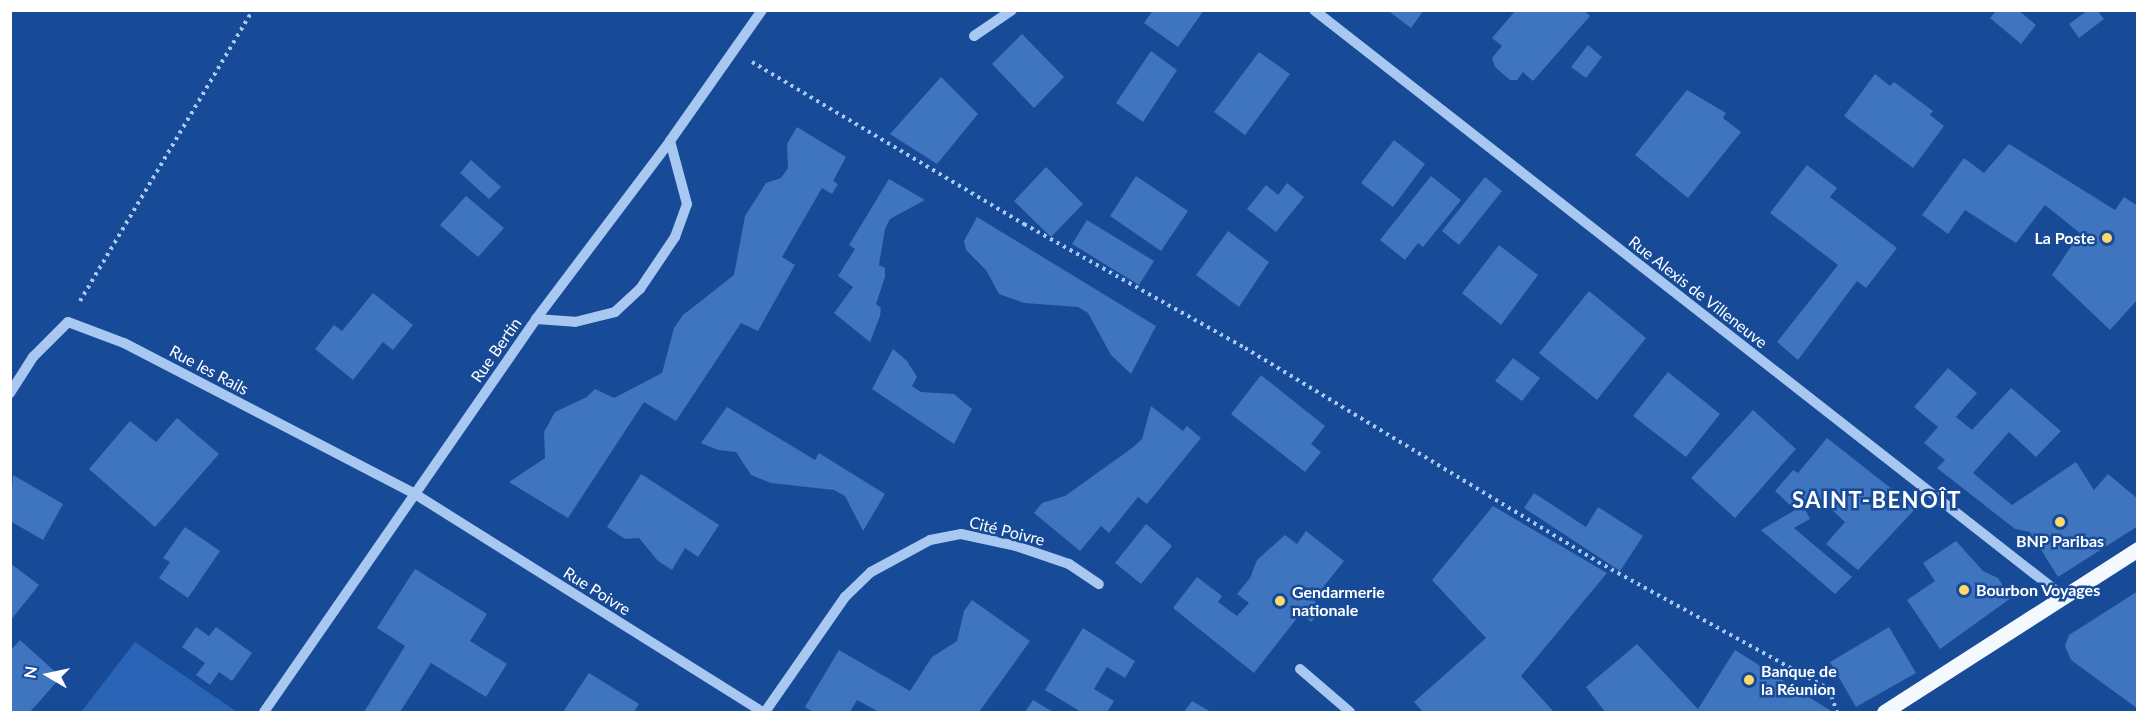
<!DOCTYPE html>
<meta charset="utf-8">
<style>
body{margin:0}
#map{position:relative;width:2148px;height:723px;overflow:hidden;background:#174a97;font-family:Lato,sans-serif}
div>[style]{position:absolute}
[style*='--x']{left:calc(var(--x)*1px);top:calc(var(--y)*1px);width:calc(var(--w)*1px);rotate:calc(var(--a)*1deg)}
.green>*{inset:0;background:#2a64b6}
.building>*{inset:0;background:#3f74bf}
.path>*{height:4px;margin-top:-2px;transform-origin:0;background:repeating-linear-gradient(90deg,#a9c8f1 0 3px,transparent 0 7.5px)}
.minor>*{height:10px;margin:-5px;padding:0 5px;transform-origin:5px;border-radius:5px;background:#a9c8f1}
.major>*{height:15px;margin:-7.5px;padding:0 7.5px;transform-origin:7.5px;border-radius:7.5px;background:#f4f8ff}
.dots>*{width:16px;height:16px;translate:-50% -50%;box-sizing:border-box;border:3px solid #174a97;border-radius:50%}
span{translate:-50% -50%;white-space:nowrap;text-align:center;line-height:1.15;-webkit-text-stroke:5px #174a97;paint-order:stroke}
.poi-label{font-size:16px;color:#fff;font-weight:700}
.right{translate:-100% -50%;text-align:right}
.left{translate:0 -50%;text-align:left}
.street-label{font-size:16px;color:#fff}
.district-label{font-size:22px;color:#fff;font-weight:700;letter-spacing:1.5px}
.frame{position:absolute;inset:0;border:12px solid #fff;pointer-events:none}
.north{position:absolute;left:18px;top:645px;width:60px;height:60px;-webkit-text-stroke:4px #174a97;paint-order:stroke;rotate:279deg;font-size:16px;font-weight:700;line-height:24px;text-align:center;color:#fff}
.north::after{content:'';display:block;margin:auto;width:21px;height:27px;background:#fff;clip-path:polygon(50% 0,100% 100%,50% 72%,0 100%)}
</style>
<div id="map">
<div class="green">
<i style="clip-path:polygon(135px 642px,237px 712px,81px 712px)"></i>
</div>
<div class="building">
<i style="clip-path:polygon(1153px 10px,1204px 10px,1178px 47px,1144px 23px)"></i>
<i style="clip-path:polygon(1387px 10px,1424px 10px,1411px 28px)"></i>
<i style="clip-path:polygon(1516px 10px,1584px 10px,1590px 16px,1533px 81px,1523px 72px,1517px 80px,1510px 80px,1495px 67px,1492px 58px,1502px 46px,1492px 38px)"></i>
<i style="clip-path:polygon(1997px 10px,2018px 10px,2036px 25px,2021px 44px,1990px 18px)"></i>
<i style="clip-path:polygon(2088px 10px,2097px 10px,2104px 19px,2079px 38px,2069px 24px)"></i>
<i style="clip-path:polygon(1022px 34px,1064px 77px,1034px 108px,992px 64px)"></i>
<i style="clip-path:polygon(1588px 45px,1602px 57px,1586px 78px,1571px 67px)"></i>
<i style="clip-path:polygon(1151px 51px,1177px 70px,1143px 122px,1116px 103px)"></i>
<i style="clip-path:polygon(1259px 52px,1290px 74px,1245px 135px,1214px 112px)"></i>
<i style="clip-path:polygon(1875px 74px,1890px 86px,1894px 82px,1933px 111px,1930px 115px,1944px 126px,1913px 168px,1844px 116px)"></i>
<i style="clip-path:polygon(941px 77px,978px 114px,937px 164px,890px 134px)"></i>
<i style="clip-path:polygon(1687px 90px,1726px 113px,1723px 118px,1741px 132px,1688px 198px,1635px 155px)"></i>
<i style="clip-path:polygon(797px 127px,846px 157px,833px 181px,838px 184px,832px 194px,822px 188px,782px 257px,795px 265px,758px 331px,741px 323px,676px 421px,644px 402px,568px 518px,509px 482px,545px 458px,544px 432px,555px 412px,587px 397px,595px 389px,614px 398px,662px 373px,674px 328px,683px 315px,734px 275px,745px 216px,766px 183px,781px 178px,788px 168px,787px 144px)"></i>
<i style="clip-path:polygon(1394px 140px,1425px 164px,1393px 207px,1361px 183px)"></i>
<i style="clip-path:polygon(2009px 144px,2115px 210px,2124px 197px,2138px 206px,2138px 299px,2110px 330px,2052px 275px,2080px 233px,2045px 205px,2016px 243px,1965px 210px,1948px 234px,1922px 215px,1964px 158px,1984px 173px)"></i>
<i style="clip-path:polygon(471px 160px,501px 187px,489px 199px,460px 173px)"></i>
<i style="clip-path:polygon(1807px 165px,1837px 188px,1830px 197px,1897px 248px,1866px 288px,1857px 281px,1798px 360px,1777px 342px,1838px 265px,1770px 213px)"></i>
<i style="clip-path:polygon(1046px 167px,1083px 204px,1051px 237px,1014px 201px)"></i>
<i style="clip-path:polygon(1136px 176px,1188px 211px,1161px 251px,1110px 216px)"></i>
<i style="clip-path:polygon(1431px 176px,1461px 200px,1423px 247px,1418px 243px,1405px 260px,1380px 240px)"></i>
<i style="clip-path:polygon(1485px 177px,1502px 191px,1459px 245px,1442px 231px)"></i>
<i style="clip-path:polygon(889px 179px,925px 200px,890px 219px,885px 229px,879px 265px,885px 268px,885px 277px,876px 304px,881px 308px,880px 316px,870px 342px,834px 313px,853px 287px,838px 276px,855px 249px,849px 245px)"></i>
<i style="clip-path:polygon(1287px 183px,1304px 197px,1276px 232px,1247px 209px,1266px 185px,1278px 195px)"></i>
<i style="clip-path:polygon(466px 196px,504px 228px,478px 257px,440px 225px)"></i>
<i style="clip-path:polygon(977px 217px,1156px 326px,1131px 374px,1111px 355px,1088px 313px,1078px 307px,1024px 303px,999px 294px,986px 270px,966px 250px,964px 241px)"></i>
<i style="clip-path:polygon(1087px 220px,1154px 261px,1139px 285px,1072px 244px)"></i>
<i style="clip-path:polygon(1228px 231px,1269px 262px,1239px 307px,1196px 275px)"></i>
<i style="clip-path:polygon(1499px 245px,1538px 275px,1501px 325px,1462px 293px)"></i>
<i style="clip-path:polygon(1589px 291px,1646px 338px,1597px 400px,1539px 353px)"></i>
<i style="clip-path:polygon(373px 293px,413px 325px,393px 350px,383px 342px,353px 380px,315px 349px,334px 325px,342px 331px)"></i>
<i style="clip-path:polygon(893px 349px,907px 361px,917px 377px,912px 386px,921px 392px,954px 394px,972px 409px,954px 444px,872px 389px)"></i>
<i style="clip-path:polygon(1513px 358px,1540px 378px,1522px 401px,1495px 381px)"></i>
<i style="clip-path:polygon(1948px 368px,1977px 393px,1956px 417px,1972px 430px,2011px 388px,2061px 431px,2036px 457px,2009px 432px,1973px 473px,2012px 505px,2076px 462px,2094px 490px,2108px 474px,2138px 499px,2138px 526px,2058px 577px,2030px 532px,2015px 529px,1937px 468px,1945px 460px,1924px 443px,1938px 427px,1914px 407px)"></i>
<i style="clip-path:polygon(1668px 372px,1720px 414px,1686px 457px,1633px 416px)"></i>
<i style="clip-path:polygon(1261px 375px,1325px 426px,1311px 444px,1321px 452px,1305px 472px,1231px 414px)"></i>
<i style="clip-path:polygon(1151px 406px,1183px 431px,1187px 426px,1201px 438px,1147px 504px,1138px 497px,1109px 533px,1101px 526px,1080px 551px,1034px 513px,1042px 503px,1065px 496px,1132px 448px,1142px 439px)"></i>
<i style="clip-path:polygon(727px 407px,815px 460px,819px 453px,885px 494px,863px 531px,845px 496px,834px 490px,771px 483px,751px 475px,736px 452px,718px 450px,701px 443px)"></i>
<i style="clip-path:polygon(1753px 410px,1796px 449px,1735px 518px,1691px 478px)"></i>
<i style="clip-path:polygon(177px 418px,219px 454px,155px 527px,89px 469px,130px 421px,156px 442px)"></i>
<i style="clip-path:polygon(1827px 438px,1916px 508px,1858px 570px,1826px 544px,1845px 522px,1817px 496px,1803px 505px,1810px 519px,1794px 528px,1852px 577px,1835px 594px,1761px 530px,1795px 510px,1775px 491px,1793px 470px,1798px 473px)"></i>
<i style="clip-path:polygon(641px 474px,719px 525px,698px 557px,685px 548px,672px 570px,658px 561px,639px 538px,625px 539px,607px 527px)"></i>
<i style="clip-path:polygon(13px 475px,63px 504px,43px 540px,10px 521px)"></i>
<i style="clip-path:polygon(1534px 493px,1586px 527px,1598px 507px,1643px 536px,1620px 571px,1524px 508px)"></i>
<i style="clip-path:polygon(1493px 506px,1607px 573px,1521px 676px,1554px 712px,1423px 712px,1414px 702px,1486px 638px,1432px 580px)"></i>
<i style="clip-path:polygon(1146px 524px,1172px 546px,1141px 584px,1115px 563px)"></i>
<i style="clip-path:polygon(185px 527px,220px 551px,188px 598px,159px 578px,170px 562px,163px 558px)"></i>
<i style="clip-path:polygon(1306px 531px,1344px 561px,1313px 600px,1323px 609px,1311px 622px,1301px 613px,1254px 673px,1173px 608px,1197px 577px,1222px 596px,1218px 602px,1237px 616px,1249px 603px,1237px 594px,1250px 578px,1257px 560px,1285px 535px,1297px 544px)"></i>
<i style="clip-path:polygon(1956px 541px,1983px 571px,1998px 578px,2011px 598px,1940px 649px,1907px 600px,1935px 581px,1923px 563px)"></i>
<i style="clip-path:polygon(10px 563px,39px 585px,10px 621px)"></i>
<i style="clip-path:polygon(415px 569px,487px 614px,470px 641px,507px 664px,486px 697px,431px 663px,400px 712px,364px 712px,405px 646px,377px 628px)"></i>
<i style="clip-path:polygon(2138px 591px,2138px 709px,2071px 660px,2065px 646px,2069px 635px)"></i>
<i style="clip-path:polygon(972px 600px,1030px 641px,979px 712px,879px 712px,857px 700px,850px 712px,813px 712px,805px 707px,839px 650px,910px 691px,932px 657px,957px 641px,964px 611px)"></i>
<i style="clip-path:polygon(196px 627px,209px 636px,216px 627px,252px 653px,232px 681px,219px 672px,210px 685px,196px 675px,205px 663px,182px 647px)"></i>
<i style="clip-path:polygon(1889px 627px,1916px 673px,1856px 707px,1830px 662px)"></i>
<i style="clip-path:polygon(1083px 628px,1135px 661px,1125px 678px,1107px 667px,1094px 689px,1114px 701px,1107px 712px,1081px 712px,1045px 690px)"></i>
<i style="clip-path:polygon(20px 640px,61px 677px,30px 712px,10px 712px,10px 651px)"></i>
<i style="clip-path:polygon(1637px 644px,1698px 709px,1735px 650px,1831px 711px,1605px 712px,1586px 687px)"></i>
<i style="clip-path:polygon(589px 673px,639px 704px,634px 712px,563px 712px)"></i>
<i style="clip-path:polygon(1033px 700px,1053px 712px,1025px 712px)"></i>
<i style="clip-path:polygon(1192px 701px,1211px 712px,1184px 712px)"></i>
</div>
<div class="path">
<i style="--x:752;--y:62;--w:317;--a:30.8"></i>
<i style="--x:1024;--y:224;--w:253;--a:29.3"></i>
<i style="--x:1245;--y:348;--w:413;--a:31.2"></i>
<i style="--x:1598;--y:562;--w:264;--a:28.8"></i>
<i style="--x:1829;--y:689;--w:24;--a:71"></i>
<i style="--x:80;--y:301;--w:339;--a:-59.3"></i>
</div>
<div class="minor">
<i style="--x:1314;--y:10;--w:952;--a:38.05"></i>
<i style="--x:974;--y:36;--w:46;--a:-34.4"></i>
<i style="--x:536;--y:319;--w:39;--a:4"></i>
<i style="--x:575;--y:322;--w:41;--a:-14"></i>
<i style="--x:615;--y:312;--w:34;--a:-43"></i>
<i style="--x:640;--y:289;--w:63;--a:-56.1"></i>
<i style="--x:675;--y:237;--w:35;--a:-70"></i>
<i style="--x:687;--y:204;--w:65;--a:-105.1"></i>
<i style="--x:10;--y:393;--w:43;--a:-57.4"></i>
<i style="--x:33;--y:357;--w:49;--a:-45"></i>
<i style="--x:68;--y:322;--w:60;--a:20.6"></i>
<i style="--x:124;--y:343;--w:328;--a:27.4"></i>
<i style="--x:415;--y:494;--w:410;--a:32.1"></i>
<i style="--x:1300;--y:669;--w:66;--a:40.7"></i>
<i style="--x:264;--y:712;--w:478;--a:-55.3"></i>
<i style="--x:536;--y:319;--w:223;--a:-53"></i>
<i style="--x:670;--y:141;--w:160;--a:-54.9"></i>
<i style="--x:765;--y:712;--w:140;--a:-55.2"></i>
<i style="--x:845;--y:597;--w:36;--a:-44"></i>
<i style="--x:871;--y:572;--w:67;--a:-28.5"></i>
<i style="--x:930;--y:540;--w:32;--a:-11"></i>
<i style="--x:961;--y:534;--w:56;--a:12.3"></i>
<i style="--x:1016;--y:546;--w:56;--a:18.8"></i>
<i style="--x:1069;--y:564;--w:36;--a:34"></i>
</div>
<div class="major">
<i style="--x:1884;--y:712;--w:302;--a:-32.7"></i>
</div>
<div class="dots">
<i style="left:2107px;top:238px;background:#ffd96a"></i>
<i style="left:2060px;top:522px;background:#ffd96a"></i>
<i style="left:1964px;top:590px;background:#ffd96a"></i>
<i style="left:1280px;top:601px;background:#ffd96a"></i>
<i style="left:1749px;top:680px;background:#ffd96a"></i>
</div>
<div class="poi-label">
<span class="right" style="left:2095px;top:238px">La Poste</span>
<span style="left:2060px;top:541px">BNP Paribas</span>
<span class="left" style="left:1976px;top:590px">Bourbon Voyages</span>
<span class="left" style="left:1292px;top:601px">Gendarmerie<br>nationale</span>
<span class="left" style="left:1761px;top:680px">Banque de<br>la Réunion</span>
</div>
<div class="street-label">
<span style="left:1698px;top:292px;rotate:38deg">Rue Alexis de Villeneuve</span>
<span style="left:496px;top:350px;rotate:-55deg">Rue Bertin</span>
<span style="left:209px;top:370px;rotate:28deg">Rue les Rails</span>
<span style="left:1007px;top:531px;rotate:14deg">Cité Poivre</span>
<span style="left:597px;top:591px;rotate:32deg">Rue Poivre</span>
</div>
<div class="district-label">
<span style="left:1877px;top:500px">SAINT-BENOÎT</span>
</div>
<div class="frame"></div>
<div class="north">N</div>
</div>
